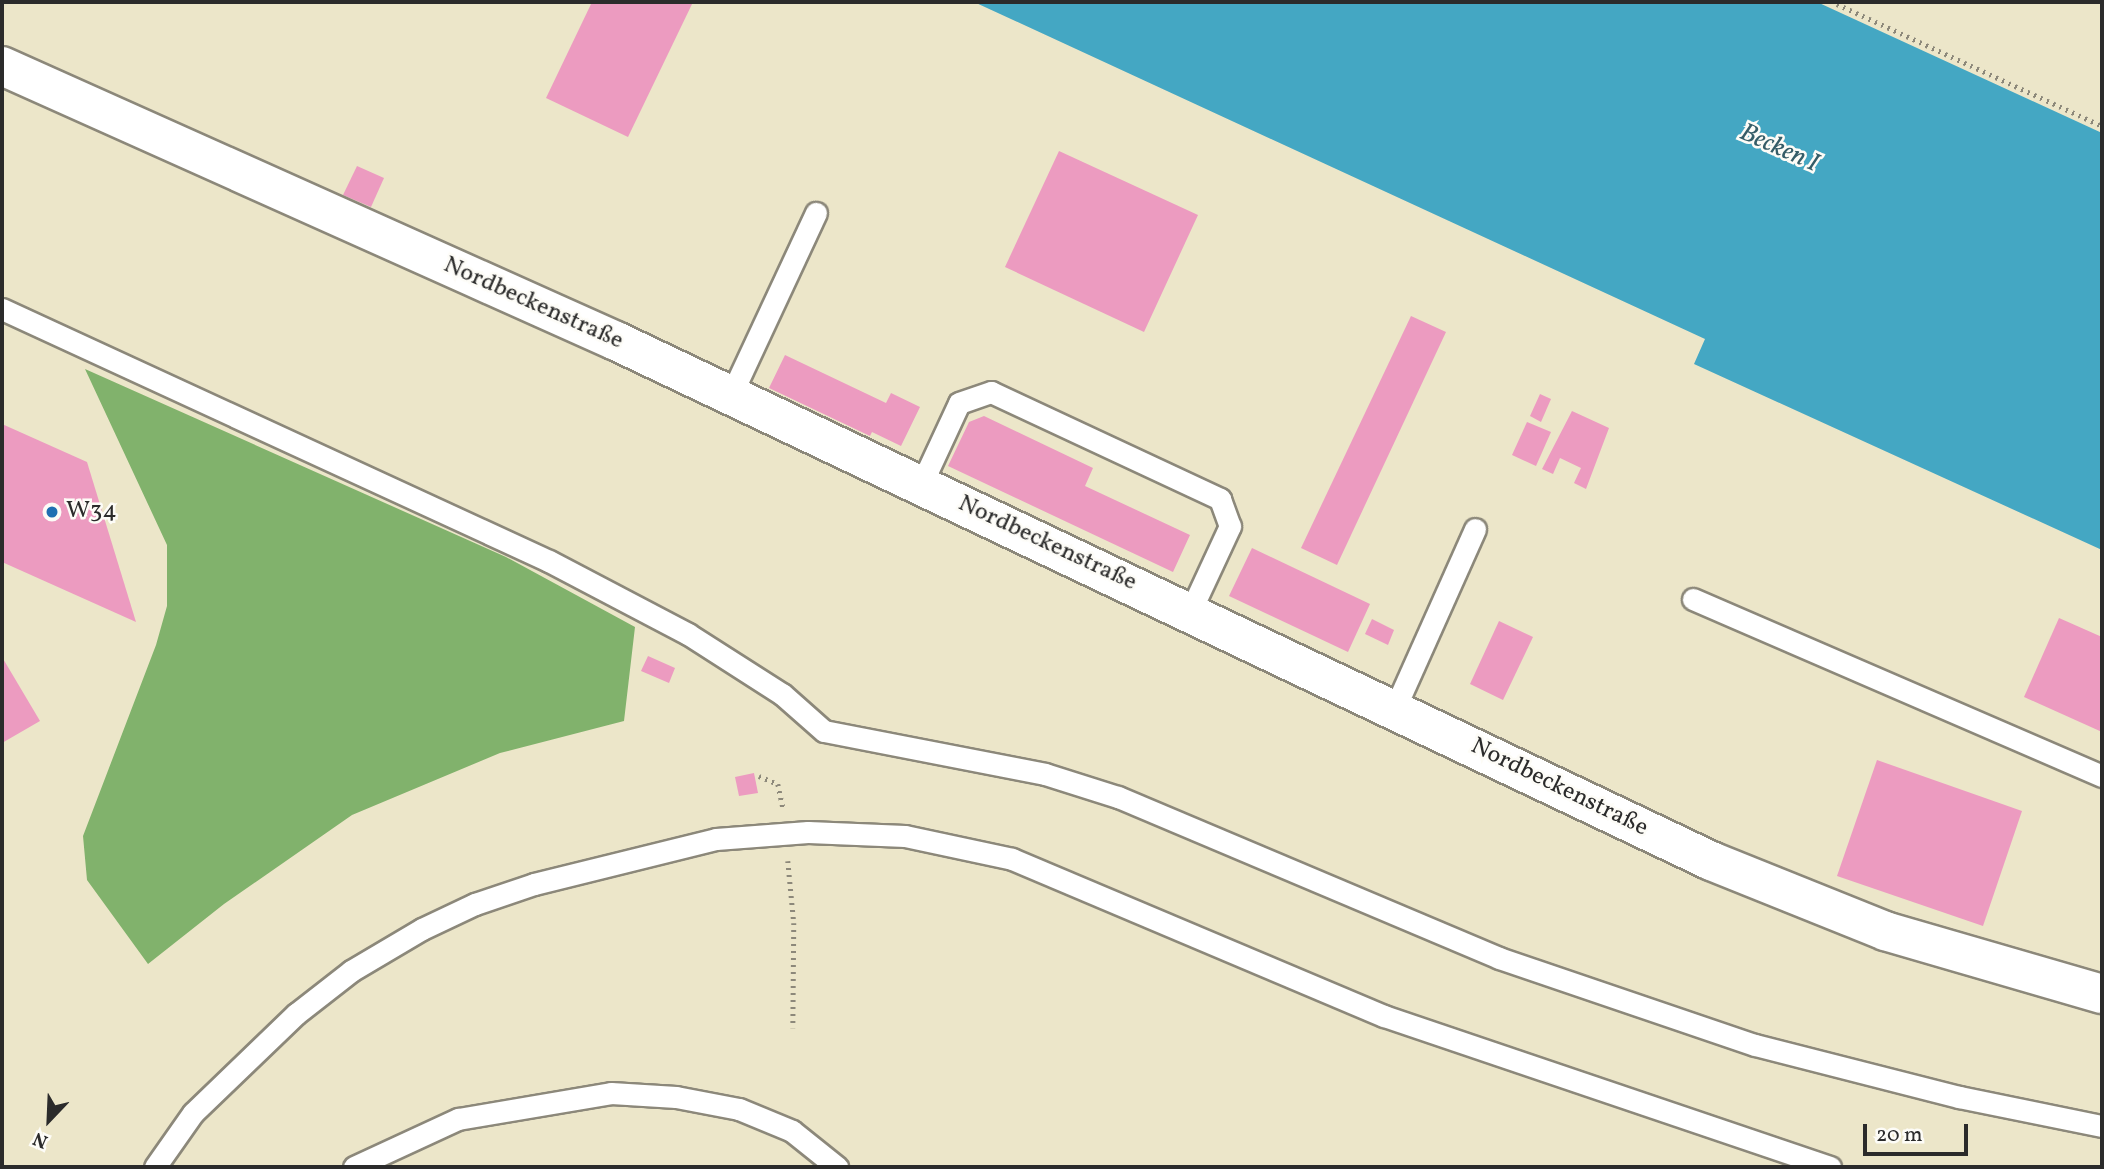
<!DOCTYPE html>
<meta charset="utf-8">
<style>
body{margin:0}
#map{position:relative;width:2104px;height:1169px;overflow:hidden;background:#ece6c9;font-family:Vollkorn,serif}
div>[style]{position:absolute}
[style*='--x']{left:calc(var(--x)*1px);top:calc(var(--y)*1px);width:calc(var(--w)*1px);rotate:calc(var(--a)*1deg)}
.forest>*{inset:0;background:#81b26c}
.water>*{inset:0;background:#44a7c3}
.building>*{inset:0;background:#ec9bc0}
.path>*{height:4.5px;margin-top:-2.25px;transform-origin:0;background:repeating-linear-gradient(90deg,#8c887a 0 2px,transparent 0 7px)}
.roads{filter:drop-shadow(2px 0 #8c887a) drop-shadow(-2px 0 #8c887a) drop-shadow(0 2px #8c887a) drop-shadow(0 -2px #8c887a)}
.lane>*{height:21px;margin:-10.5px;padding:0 10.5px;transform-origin:10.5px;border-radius:10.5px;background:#fff}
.street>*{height:38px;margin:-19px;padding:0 19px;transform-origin:19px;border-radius:19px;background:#fff}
.dots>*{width:19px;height:19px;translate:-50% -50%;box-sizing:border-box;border:4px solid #fdfcf7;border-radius:50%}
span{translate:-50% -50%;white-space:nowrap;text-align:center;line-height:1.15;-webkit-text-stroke:5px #fdfcf7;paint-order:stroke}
.street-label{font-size:24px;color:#2b2b2b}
.poi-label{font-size:24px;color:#2b2b2b}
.left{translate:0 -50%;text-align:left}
.water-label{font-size:26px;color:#355d68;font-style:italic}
.frame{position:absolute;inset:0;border:4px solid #2b2b2b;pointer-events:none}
.north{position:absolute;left:14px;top:1085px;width:70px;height:70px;-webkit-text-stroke:5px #fdfcf7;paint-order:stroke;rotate:203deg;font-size:19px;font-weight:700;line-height:28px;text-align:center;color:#2b2b2b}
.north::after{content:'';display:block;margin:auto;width:24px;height:32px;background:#2b2b2b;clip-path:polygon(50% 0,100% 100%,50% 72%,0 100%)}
.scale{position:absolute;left:1863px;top:1124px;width:105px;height:32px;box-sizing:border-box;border:4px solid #2b2b2b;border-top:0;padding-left:9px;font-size:21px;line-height:24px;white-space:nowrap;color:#2b2b2b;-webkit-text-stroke:5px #fdfcf7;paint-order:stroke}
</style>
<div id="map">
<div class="forest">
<i style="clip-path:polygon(85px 369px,506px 557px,635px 627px,624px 721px,500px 753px,352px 815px,224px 904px,148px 964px,87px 880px,83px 836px,156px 645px,167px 606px,167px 545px)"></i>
</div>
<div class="water">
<i style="clip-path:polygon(974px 2px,1817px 2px,2102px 133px,2102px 550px,1694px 364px,1705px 339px)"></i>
</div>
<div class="building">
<i style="clip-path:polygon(592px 2px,693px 2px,628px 137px,546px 98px)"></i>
<i style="clip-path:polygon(1059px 151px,1198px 215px,1144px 332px,1005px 267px)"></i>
<i style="clip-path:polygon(357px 166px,384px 178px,371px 207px,343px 195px)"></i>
<i style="clip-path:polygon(1411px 316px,1446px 332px,1337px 565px,1301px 548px)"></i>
<i style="clip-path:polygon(785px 355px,886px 403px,891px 393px,920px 407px,901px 446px,872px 432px,870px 436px,769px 388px)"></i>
<i style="clip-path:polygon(1540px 394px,1551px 399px,1541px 422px,1530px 416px)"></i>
<i style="clip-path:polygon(1572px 411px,1609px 428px,1586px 489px,1574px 483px,1581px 468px,1560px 458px,1553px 474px,1542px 469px)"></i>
<i style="clip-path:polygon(984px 416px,1093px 468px,1085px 486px,1190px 535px,1173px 572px,948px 466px,969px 422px)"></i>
<i style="clip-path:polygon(1527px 422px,1551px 432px,1536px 466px,1512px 455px)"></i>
<i style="clip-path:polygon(2px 424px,87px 462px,136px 622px,2px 562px)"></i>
<i style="clip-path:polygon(1252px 548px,1370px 604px,1348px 652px,1229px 596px)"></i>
<i style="clip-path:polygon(2059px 618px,2102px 637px,2102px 732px,2024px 697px)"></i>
<i style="clip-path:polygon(1372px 619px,1394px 630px,1388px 645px,1365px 634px)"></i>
<i style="clip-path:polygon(1499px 621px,1533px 637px,1503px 700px,1470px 684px)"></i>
<i style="clip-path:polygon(648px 656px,675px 668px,669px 683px,641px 671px)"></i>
<i style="clip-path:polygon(2px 657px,40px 721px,2px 743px)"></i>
<i style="clip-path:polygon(1877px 760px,2022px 811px,1983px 926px,1837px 876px)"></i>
<i style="clip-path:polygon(754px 773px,758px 793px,739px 796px,735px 777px)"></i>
</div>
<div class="path">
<i style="--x:1837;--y:4;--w:292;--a:24.7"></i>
<i style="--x:759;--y:776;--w:21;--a:23"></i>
<i style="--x:778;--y:784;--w:24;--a:78"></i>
<i style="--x:788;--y:861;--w:62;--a:84.5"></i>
<i style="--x:794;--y:923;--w:105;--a:90.5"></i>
</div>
<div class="roads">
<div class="lane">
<i style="--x:2;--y:309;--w:602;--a:24.74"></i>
<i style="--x:549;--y:561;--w:157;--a:27.7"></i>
<i style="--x:688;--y:634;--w:112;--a:32.6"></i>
<i style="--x:782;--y:694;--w:56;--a:41.4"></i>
<i style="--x:824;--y:731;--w:225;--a:11"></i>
<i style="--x:1045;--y:774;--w:77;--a:17.5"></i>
<i style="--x:1118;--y:797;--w:414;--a:22.9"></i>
<i style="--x:1499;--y:958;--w:270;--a:18.8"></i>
<i style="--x:1755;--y:1045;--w:211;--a:14.3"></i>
<i style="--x:1959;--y:1097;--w:146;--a:11.5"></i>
<i style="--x:731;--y:395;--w:201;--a:-65"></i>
<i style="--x:921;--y:485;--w:90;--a:-65.1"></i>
<i style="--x:959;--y:403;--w:34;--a:-19"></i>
<i style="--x:991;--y:392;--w:253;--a:25"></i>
<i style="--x:1220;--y:499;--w:29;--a:70"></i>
<i style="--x:1230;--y:526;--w:95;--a:114.9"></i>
<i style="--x:1693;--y:599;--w:446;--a:23.4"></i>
<i style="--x:1395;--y:708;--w:196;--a:-65.9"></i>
<i style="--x:155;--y:1167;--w:66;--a:-54.9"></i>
<i style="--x:193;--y:1113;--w:143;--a:-43.9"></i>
<i style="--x:296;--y:1014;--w:70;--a:-38"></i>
<i style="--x:351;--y:971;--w:82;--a:-30.6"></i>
<i style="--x:422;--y:929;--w:59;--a:-25.3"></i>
<i style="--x:475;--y:904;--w:62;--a:-18.7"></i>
<i style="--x:534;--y:884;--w:187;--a:-13.9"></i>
<i style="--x:716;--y:839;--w:92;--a:-4.4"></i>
<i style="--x:808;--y:832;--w:97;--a:2.4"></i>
<i style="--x:905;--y:836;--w:109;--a:12.1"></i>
<i style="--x:1012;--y:859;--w:404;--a:22.9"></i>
<i style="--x:1384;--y:1016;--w:471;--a:18.7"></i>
<i style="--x:354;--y:1167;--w:115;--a:-24.8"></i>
<i style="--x:458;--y:1119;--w:155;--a:-9.6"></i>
<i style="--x:611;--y:1093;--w:65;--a:3.5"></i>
<i style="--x:676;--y:1097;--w:64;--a:10.8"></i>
<i style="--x:739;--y:1109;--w:57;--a:22.5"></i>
<i style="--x:792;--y:1131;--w:58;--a:38.7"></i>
</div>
<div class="street">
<i style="--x:2;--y:66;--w:673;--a:24.13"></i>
<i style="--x:616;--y:341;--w:1212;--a:25.4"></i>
<i style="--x:1711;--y:861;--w:188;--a:21.9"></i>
<i style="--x:1885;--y:931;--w:226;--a:16.2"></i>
</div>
</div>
<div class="dots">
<i style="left:52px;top:512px;background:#1f6fb2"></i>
</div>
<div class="street-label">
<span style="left:533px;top:304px;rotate:24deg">Nordbeckenstraße</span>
<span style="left:1047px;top:544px;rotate:25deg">Nordbeckenstraße</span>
<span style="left:1559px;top:788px;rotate:26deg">Nordbeckenstraße</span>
</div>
<div class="poi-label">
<span class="left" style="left:66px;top:512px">W34</span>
</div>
<div class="water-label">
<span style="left:1779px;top:149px;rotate:24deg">Becken I</span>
</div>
<div class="frame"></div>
<div class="north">N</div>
<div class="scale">20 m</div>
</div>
